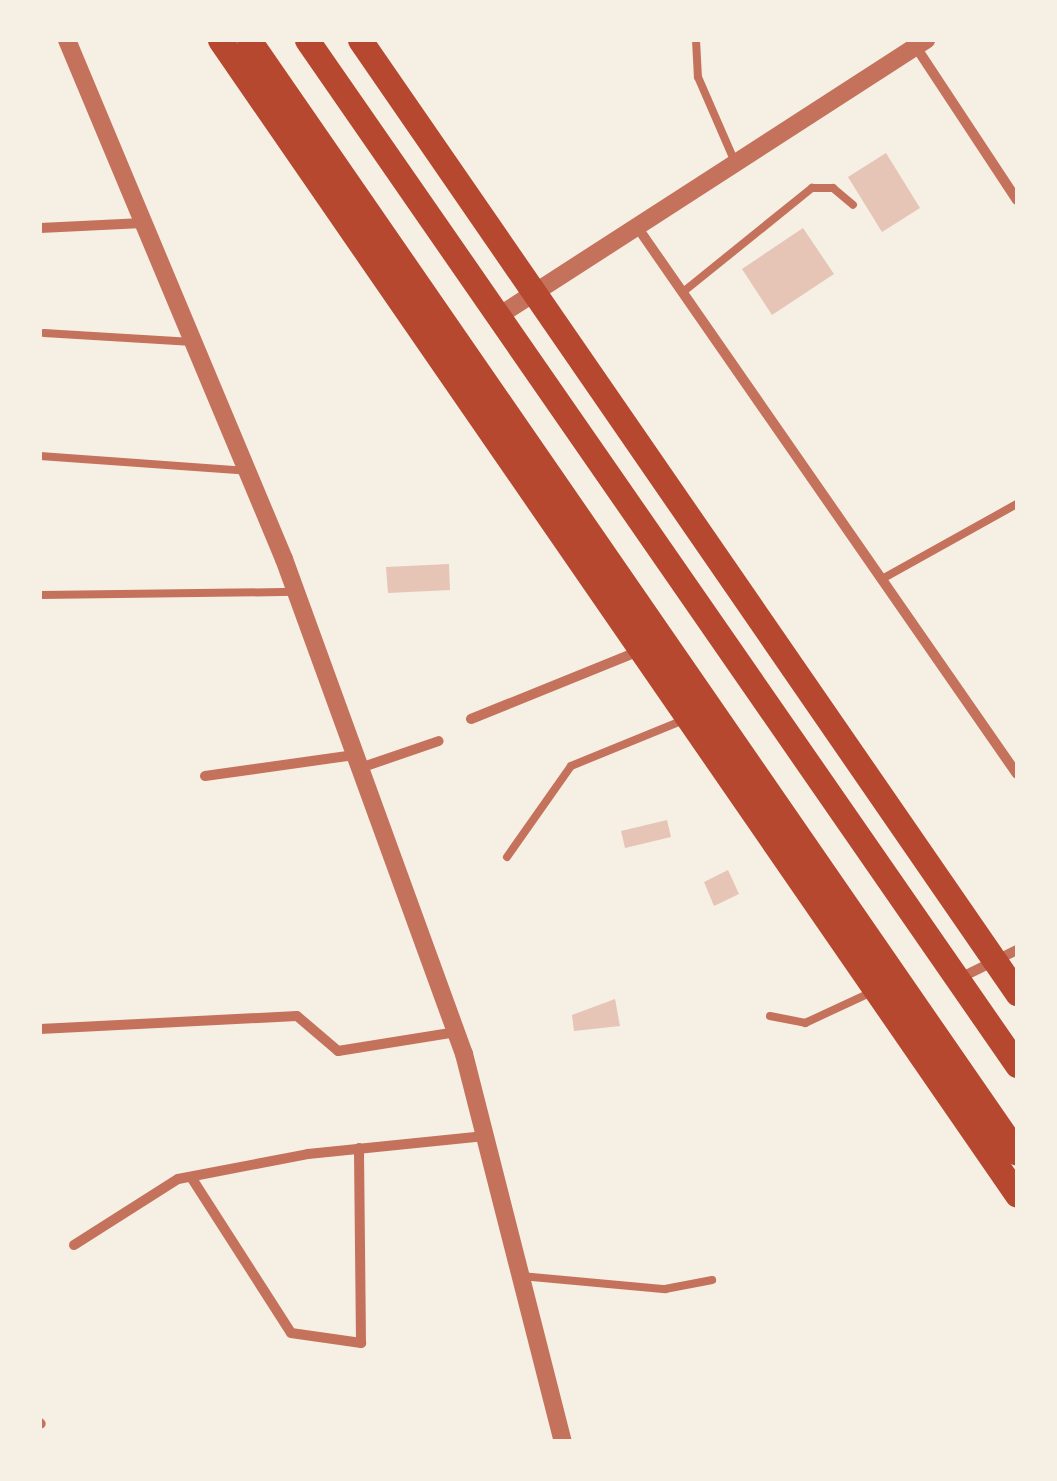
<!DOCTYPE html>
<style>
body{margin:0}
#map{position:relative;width:1057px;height:1481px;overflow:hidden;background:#f6efe4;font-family:Montserrat,sans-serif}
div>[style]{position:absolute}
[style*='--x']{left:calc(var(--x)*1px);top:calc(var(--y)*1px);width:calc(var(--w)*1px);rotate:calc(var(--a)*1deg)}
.building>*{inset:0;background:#e6c5b7}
.service>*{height:8px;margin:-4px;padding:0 4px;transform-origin:4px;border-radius:4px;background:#c5725c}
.minor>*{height:10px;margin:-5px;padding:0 5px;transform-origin:5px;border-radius:5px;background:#c5725c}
.tertiary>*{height:18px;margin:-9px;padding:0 9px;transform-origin:9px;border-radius:9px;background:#c5725c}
.trunk>*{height:25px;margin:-12.5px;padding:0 12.5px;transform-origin:12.5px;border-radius:12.5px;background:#b5482f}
span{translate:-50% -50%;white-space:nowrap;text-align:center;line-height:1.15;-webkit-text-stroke:8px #f6efe4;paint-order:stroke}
.frame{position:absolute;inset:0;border:42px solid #f6efe4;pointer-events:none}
</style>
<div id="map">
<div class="building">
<i style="clip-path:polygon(886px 153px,920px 208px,882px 232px,848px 177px)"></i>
<i style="clip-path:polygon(803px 228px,834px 274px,772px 315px,742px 269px)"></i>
<i style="clip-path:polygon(449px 564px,450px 590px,388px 593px,386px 567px)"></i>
<i style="clip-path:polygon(667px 820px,671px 837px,625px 848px,621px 831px)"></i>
<i style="clip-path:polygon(728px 870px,739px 894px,714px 906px,704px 882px)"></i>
<i style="clip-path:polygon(615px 999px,620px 1026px,574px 1031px,572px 1015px)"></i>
</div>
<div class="service">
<i style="--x:696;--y:40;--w:37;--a:87"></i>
<i style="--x:698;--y:77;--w:93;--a:66.5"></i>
<i style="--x:683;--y:292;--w:166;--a:-38.9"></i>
<i style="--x:812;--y:188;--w:21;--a:0"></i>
<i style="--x:833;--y:188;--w:26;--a:40"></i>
<i style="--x:44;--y:333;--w:149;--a:3.5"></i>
<i style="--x:40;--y:456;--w:208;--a:4.1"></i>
<i style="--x:882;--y:579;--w:154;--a:-29.1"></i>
<i style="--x:40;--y:595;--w:256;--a:-0.7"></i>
<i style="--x:507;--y:857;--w:111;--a:-54.9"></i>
<i style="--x:571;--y:766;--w:119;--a:-22.2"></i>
<i style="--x:770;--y:1016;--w:36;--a:11"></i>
<i style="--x:805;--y:1023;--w:74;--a:-24.8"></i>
<i style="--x:521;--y:1276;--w:145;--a:5.2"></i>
<i style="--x:665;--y:1289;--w:48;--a:-10.8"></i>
</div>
<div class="minor">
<i style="--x:916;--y:47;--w:183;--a:56.6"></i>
<i style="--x:40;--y:228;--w:103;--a:-2.8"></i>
<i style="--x:640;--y:231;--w:661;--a:55.23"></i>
<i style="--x:471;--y:719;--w:181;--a:-22"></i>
<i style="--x:360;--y:768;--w:83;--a:-18.9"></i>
<i style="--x:205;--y:776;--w:151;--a:-8"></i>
<i style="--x:960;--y:978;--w:64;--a:-26.2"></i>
<i style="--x:40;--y:1029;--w:257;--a:-2.9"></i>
<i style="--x:297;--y:1016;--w:54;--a:40.5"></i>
<i style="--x:338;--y:1051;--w:120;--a:-9.1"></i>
<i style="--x:191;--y:1177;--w:185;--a:57.3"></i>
<i style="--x:291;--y:1333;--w:71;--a:8.1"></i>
<i style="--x:361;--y:1343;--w:195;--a:-90.6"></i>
<i style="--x:74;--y:1245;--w:123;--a:-32.4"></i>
<i style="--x:178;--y:1179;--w:132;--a:-10.9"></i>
<i style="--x:308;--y:1154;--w:178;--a:-5.8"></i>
<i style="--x:40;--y:1423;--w:1;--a:45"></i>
</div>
<div class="tertiary">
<i style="--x:67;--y:40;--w:563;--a:67.31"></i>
<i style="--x:284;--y:559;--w:527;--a:70.02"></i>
<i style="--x:464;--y:1054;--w:399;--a:75.7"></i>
<i style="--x:497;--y:317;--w:511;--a:-32.85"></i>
</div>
<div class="trunk">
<i style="--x:220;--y:40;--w:1403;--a:55.39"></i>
<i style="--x:249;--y:40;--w:1352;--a:55.39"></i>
<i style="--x:307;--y:40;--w:1247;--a:55.29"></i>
<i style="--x:360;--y:40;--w:1158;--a:55.42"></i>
</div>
<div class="frame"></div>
</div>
